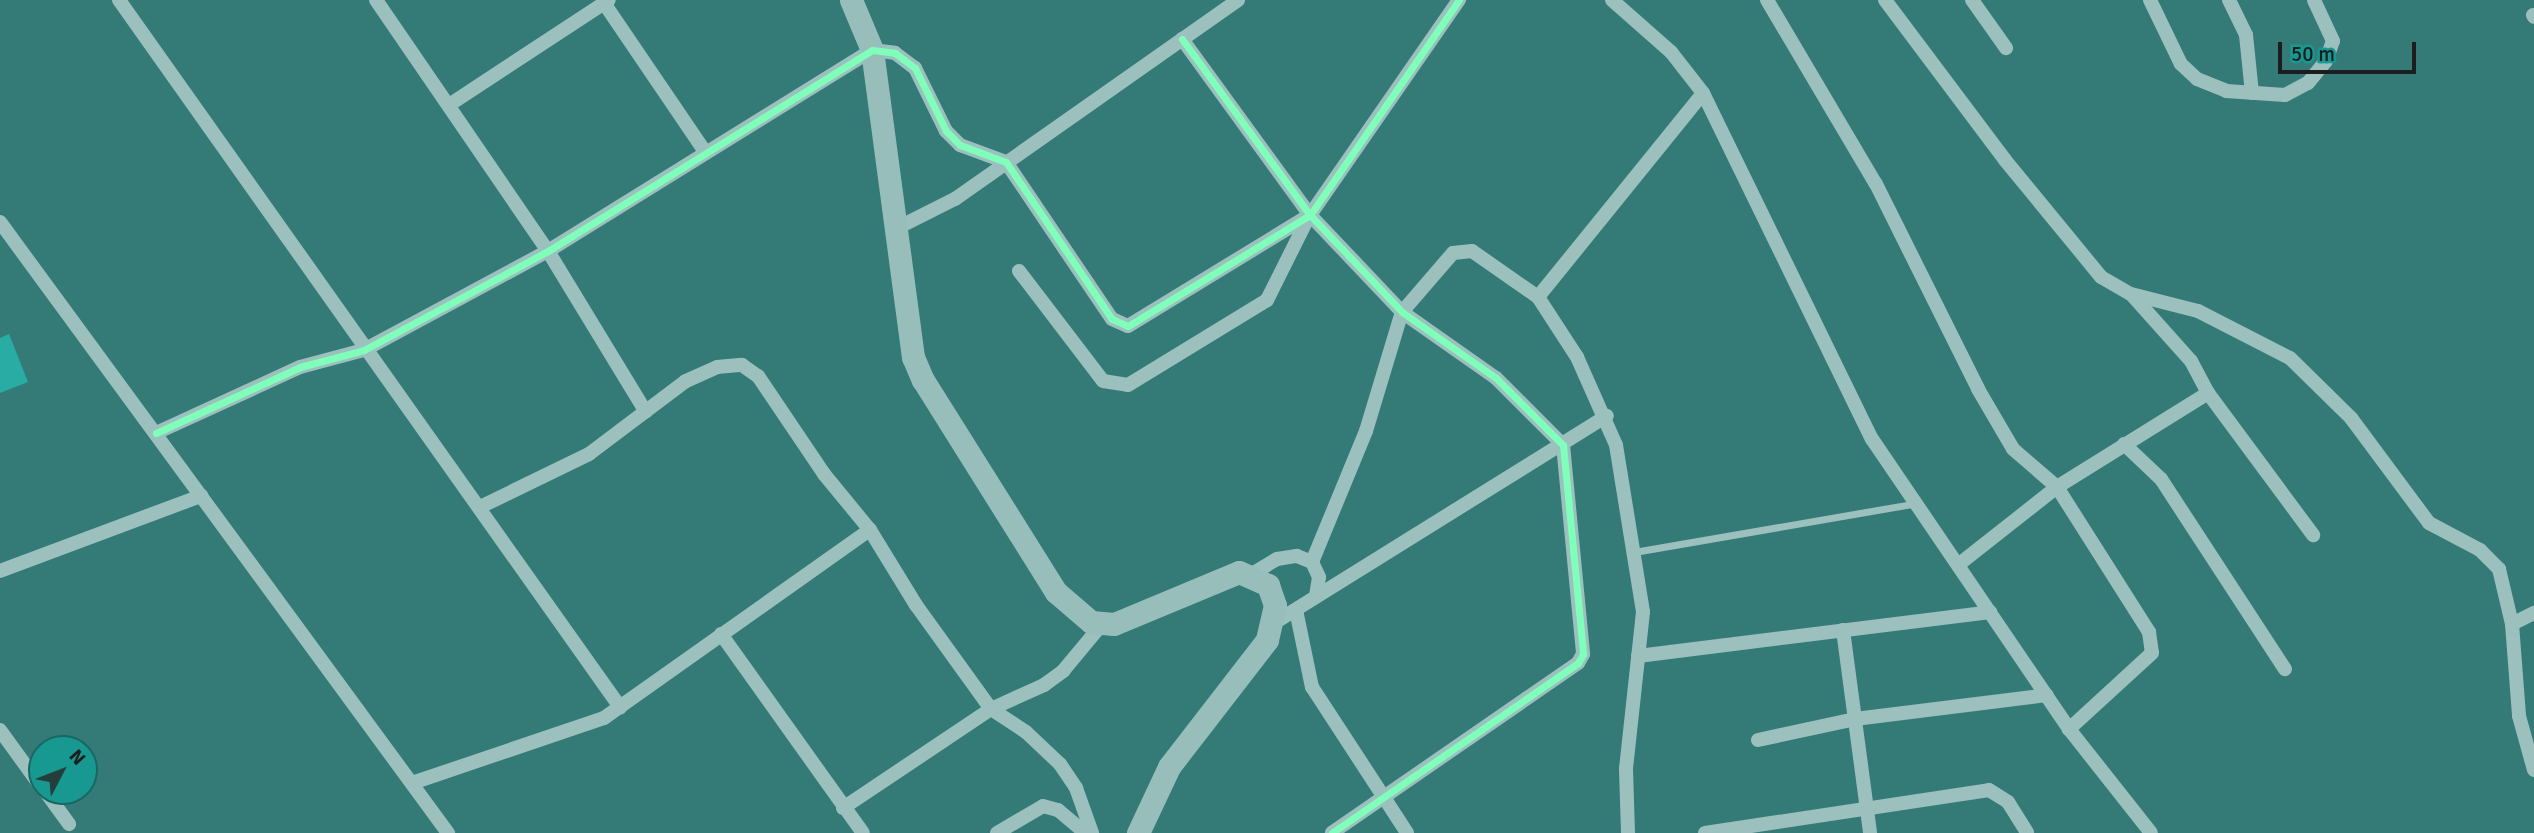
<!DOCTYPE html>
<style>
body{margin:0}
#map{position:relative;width:2534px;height:833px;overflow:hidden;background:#347b77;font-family:Signika,sans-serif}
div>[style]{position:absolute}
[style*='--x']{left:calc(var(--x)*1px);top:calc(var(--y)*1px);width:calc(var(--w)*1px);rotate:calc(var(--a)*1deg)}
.green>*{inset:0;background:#29aca3}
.lane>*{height:7px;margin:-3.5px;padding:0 3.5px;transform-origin:3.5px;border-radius:3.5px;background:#9bc0be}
.street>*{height:14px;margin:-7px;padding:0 7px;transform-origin:7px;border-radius:7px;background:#9bc0be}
.primary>*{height:23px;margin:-11.5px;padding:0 11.5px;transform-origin:11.5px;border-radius:11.5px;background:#98bebc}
.cycleway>*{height:7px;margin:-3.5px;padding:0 3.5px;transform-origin:3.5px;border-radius:3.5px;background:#80ffba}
span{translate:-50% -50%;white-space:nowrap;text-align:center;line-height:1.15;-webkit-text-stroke:6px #179891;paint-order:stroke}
.north{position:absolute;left:28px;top:735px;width:70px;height:70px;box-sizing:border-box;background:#179891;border:2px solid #196763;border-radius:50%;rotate:48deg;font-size:19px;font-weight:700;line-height:28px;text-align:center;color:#1d1d1d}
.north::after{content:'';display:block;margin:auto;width:24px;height:32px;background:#253e3c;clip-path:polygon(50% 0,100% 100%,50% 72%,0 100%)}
.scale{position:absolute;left:2278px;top:42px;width:138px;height:32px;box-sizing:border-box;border:4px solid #1d1d1d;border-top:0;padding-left:9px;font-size:21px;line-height:24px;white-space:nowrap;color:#1d1d1d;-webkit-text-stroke:5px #179891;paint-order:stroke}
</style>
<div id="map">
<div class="green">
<i style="clip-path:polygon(9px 334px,28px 382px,0 393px,0 338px)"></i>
</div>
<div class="lane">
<i style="--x:1634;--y:552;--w:283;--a:-9.8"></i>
</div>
<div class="street">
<i style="--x:119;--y:0;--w:867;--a:54.68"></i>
<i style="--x:376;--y:0;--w:304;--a:55.6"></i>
<i style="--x:548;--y:251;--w:188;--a:58.7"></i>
<i style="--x:1612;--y:0;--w:79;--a:41.4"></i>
<i style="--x:1671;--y:52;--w:52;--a:52"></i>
<i style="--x:1703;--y:93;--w:385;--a:64"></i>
<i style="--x:1872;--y:439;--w:351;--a:55.8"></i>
<i style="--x:2069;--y:729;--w:132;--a:51.7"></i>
<i style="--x:1767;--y:0;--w:214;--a:59.4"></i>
<i style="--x:1876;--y:184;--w:229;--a:63.5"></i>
<i style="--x:1978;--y:389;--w:69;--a:59.7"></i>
<i style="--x:2013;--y:449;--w:58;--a:40.8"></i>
<i style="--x:2057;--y:487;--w:172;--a:57.6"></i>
<i style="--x:2149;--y:632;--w:21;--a:82"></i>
<i style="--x:2152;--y:653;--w:113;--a:137.5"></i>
<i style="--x:1885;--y:0;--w:200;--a:53.1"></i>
<i style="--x:2005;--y:160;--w:151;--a:50.6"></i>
<i style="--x:2101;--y:277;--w:34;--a:30"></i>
<i style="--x:2131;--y:294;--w:69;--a:14.2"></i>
<i style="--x:2198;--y:311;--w:103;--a:27.1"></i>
<i style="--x:2290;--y:358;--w:86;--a:44.5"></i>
<i style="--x:2351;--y:418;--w:131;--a:53.4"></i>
<i style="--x:2429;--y:523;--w:58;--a:27.9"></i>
<i style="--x:2480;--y:550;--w:27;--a:45"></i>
<i style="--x:2499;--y:569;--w:57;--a:76.7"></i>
<i style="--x:2512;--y:624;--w:92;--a:85.6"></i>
<i style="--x:2519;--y:716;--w:56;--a:74.5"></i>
<i style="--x:1972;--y:0;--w:59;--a:54.7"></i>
<i style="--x:2150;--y:0;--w:71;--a:64.2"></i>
<i style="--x:2181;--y:64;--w:22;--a:43"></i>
<i style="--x:2197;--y:79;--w:31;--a:22"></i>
<i style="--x:2226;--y:91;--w:59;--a:3.9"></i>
<i style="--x:2285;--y:95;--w:26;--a:-28"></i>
<i style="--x:2308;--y:83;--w:28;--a:-51"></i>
<i style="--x:2326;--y:61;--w:21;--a:-71"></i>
<i style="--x:2333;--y:41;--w:45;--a:-114.9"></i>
<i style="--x:2229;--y:0;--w:39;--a:64"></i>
<i style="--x:2246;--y:35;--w:58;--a:84.1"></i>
<i style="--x:604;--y:3;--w:181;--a:55.8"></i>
<i style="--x:2533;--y:15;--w:2;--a:63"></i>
<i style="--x:1182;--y:39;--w:218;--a:54"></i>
<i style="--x:1310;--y:215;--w:134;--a:46.5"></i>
<i style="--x:1402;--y:312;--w:115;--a:35.1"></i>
<i style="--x:1496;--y:378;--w:95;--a:45"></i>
<i style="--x:1563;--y:445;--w:210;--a:84.5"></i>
<i style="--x:1583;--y:654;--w:10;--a:119"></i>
<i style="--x:1578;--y:663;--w:299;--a:145.4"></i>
<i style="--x:449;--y:105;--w:191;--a:-33.3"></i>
<i style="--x:0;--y:222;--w:758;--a:53.75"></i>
<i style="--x:893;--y:230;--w:69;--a:-26.6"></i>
<i style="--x:955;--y:199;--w:346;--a:-35.1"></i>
<i style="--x:1019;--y:271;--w:138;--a:52.6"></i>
<i style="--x:1103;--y:381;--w:25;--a:9"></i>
<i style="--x:1128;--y:385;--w:163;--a:-31.4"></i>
<i style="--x:1267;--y:300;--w:94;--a:-63.4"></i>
<i style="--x:2132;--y:295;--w:89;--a:48.2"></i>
<i style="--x:2191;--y:361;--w:36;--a:62"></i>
<i style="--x:2208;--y:393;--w:177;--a:53.5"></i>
<i style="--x:1538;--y:297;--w:262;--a:-51"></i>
<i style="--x:156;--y:433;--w:158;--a:-24.6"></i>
<i style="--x:300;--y:367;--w:66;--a:-14.9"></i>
<i style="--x:364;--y:350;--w:209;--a:-28.3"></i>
<i style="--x:548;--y:251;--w:381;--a:-31.8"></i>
<i style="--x:872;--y:50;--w:23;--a:7"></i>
<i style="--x:895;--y:53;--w:25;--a:37"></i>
<i style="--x:915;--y:68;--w:70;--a:63.8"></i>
<i style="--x:946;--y:131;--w:20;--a:45"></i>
<i style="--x:960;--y:145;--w:49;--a:20.3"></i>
<i style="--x:1006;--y:162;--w:189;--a:56"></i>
<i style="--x:1112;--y:319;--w:17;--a:24"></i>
<i style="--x:1128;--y:326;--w:213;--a:-31.4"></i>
<i style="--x:1310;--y:215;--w:262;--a:-55.3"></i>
<i style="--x:2124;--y:444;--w:51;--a:43.4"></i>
<i style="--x:2161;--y:479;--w:227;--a:56.9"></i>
<i style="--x:480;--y:507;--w:121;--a:-25.9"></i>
<i style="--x:589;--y:454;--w:121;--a:-37"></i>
<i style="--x:686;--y:381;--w:34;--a:-24"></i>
<i style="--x:717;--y:367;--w:25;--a:-5"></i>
<i style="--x:742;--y:365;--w:19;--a:35"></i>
<i style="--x:758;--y:376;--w:118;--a:56"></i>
<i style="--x:824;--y:474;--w:72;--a:50.6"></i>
<i style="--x:870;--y:530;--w:88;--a:58.5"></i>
<i style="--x:916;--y:605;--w:128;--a:54.2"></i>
<i style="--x:991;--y:709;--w:42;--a:33.3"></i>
<i style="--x:1026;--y:732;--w:47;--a:43.3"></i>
<i style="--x:1060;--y:764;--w:29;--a:56"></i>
<i style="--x:1076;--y:788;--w:48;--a:70.4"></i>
<i style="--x:1958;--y:565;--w:126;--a:-38.2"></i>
<i style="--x:2057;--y:487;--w:178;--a:-31.9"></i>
<i style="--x:0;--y:571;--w:215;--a:-20.5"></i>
<i style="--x:1252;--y:574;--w:29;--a:-31"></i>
<i style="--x:1277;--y:559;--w:20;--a:-9"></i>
<i style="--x:1297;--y:556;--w:16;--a:22"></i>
<i style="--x:1316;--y:596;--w:19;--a:-81"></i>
<i style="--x:1319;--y:577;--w:17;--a:-115"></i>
<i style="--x:1312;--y:562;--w:142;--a:-67.6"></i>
<i style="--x:1366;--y:431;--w:124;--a:-73.2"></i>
<i style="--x:1402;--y:312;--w:78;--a:-49.2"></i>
<i style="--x:1453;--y:253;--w:19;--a:-6"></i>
<i style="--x:1472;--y:251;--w:80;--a:34.9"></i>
<i style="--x:1538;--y:297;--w:72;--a:57"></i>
<i style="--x:1577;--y:357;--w:96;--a:66.1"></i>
<i style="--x:1616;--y:445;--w:169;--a:80.8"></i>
<i style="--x:1643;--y:612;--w:158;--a:96.2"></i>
<i style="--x:1626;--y:769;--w:64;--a:88.2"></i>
<i style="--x:1296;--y:610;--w:79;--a:78.3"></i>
<i style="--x:1312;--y:687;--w:174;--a:56.9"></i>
<i style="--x:1274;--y:623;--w:392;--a:-31.9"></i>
<i style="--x:2512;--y:624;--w:25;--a:-27"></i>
<i style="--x:1843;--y:630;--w:205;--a:82.4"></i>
<i style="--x:721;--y:634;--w:244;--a:54.5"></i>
<i style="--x:1638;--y:656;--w:355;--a:-7.1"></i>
<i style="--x:0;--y:730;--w:72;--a:54.1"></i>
<i style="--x:1758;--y:740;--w:99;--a:-12.2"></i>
<i style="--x:1855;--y:719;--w:193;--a:-7.1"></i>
<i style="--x:412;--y:783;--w:203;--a:-18.7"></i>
<i style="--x:604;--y:718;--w:326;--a:-35.3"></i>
<i style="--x:45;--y:791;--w:41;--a:54"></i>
<i style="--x:843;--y:808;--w:178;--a:-33.8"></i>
<i style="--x:991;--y:709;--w:58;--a:-24.4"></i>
<i style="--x:1044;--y:685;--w:24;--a:-36"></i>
<i style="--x:1063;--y:671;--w:62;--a:-50.2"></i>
<i style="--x:997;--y:833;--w:53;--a:-30.4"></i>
<i style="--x:1043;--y:806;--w:16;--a:15"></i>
<i style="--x:1058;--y:810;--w:35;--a:40"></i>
<i style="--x:1705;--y:833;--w:287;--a:-8.6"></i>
<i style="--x:1989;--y:790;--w:22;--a:32"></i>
<i style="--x:2008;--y:802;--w:36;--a:58"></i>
</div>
<div class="primary">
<i style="--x:851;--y:0;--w:54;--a:67.2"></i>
<i style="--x:872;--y:50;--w:310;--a:82.4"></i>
<i style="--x:913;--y:357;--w:25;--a:67"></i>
<i style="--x:923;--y:380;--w:250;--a:57.9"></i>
<i style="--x:1056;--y:592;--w:46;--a:40.6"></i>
<i style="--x:1091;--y:622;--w:23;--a:5"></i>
<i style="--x:1114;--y:624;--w:135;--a:-22.6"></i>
<i style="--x:1239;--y:572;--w:32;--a:24"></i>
<i style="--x:1268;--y:585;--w:21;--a:71"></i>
<i style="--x:1275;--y:605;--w:36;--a:103"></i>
<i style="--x:1267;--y:640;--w:160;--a:127.7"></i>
<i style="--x:1169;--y:767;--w:73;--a:115.2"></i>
</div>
<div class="cycleway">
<i style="--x:1182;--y:39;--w:218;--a:54"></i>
<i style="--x:1310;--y:215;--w:134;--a:46.5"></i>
<i style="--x:1402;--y:312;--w:115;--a:35.1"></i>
<i style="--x:1496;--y:378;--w:95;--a:45"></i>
<i style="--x:1563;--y:445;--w:210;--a:84.5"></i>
<i style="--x:1583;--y:654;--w:10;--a:119"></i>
<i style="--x:1578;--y:663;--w:299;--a:145.4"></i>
<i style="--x:156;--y:433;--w:158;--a:-24.6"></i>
<i style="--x:300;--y:367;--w:66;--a:-14.9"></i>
<i style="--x:364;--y:350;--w:209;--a:-28.3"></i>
<i style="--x:548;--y:251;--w:381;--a:-31.8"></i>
<i style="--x:872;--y:50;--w:23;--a:7"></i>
<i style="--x:895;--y:53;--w:25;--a:37"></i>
<i style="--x:915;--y:68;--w:70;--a:63.8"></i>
<i style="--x:946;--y:131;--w:20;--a:45"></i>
<i style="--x:960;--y:145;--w:49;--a:20.3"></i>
<i style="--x:1006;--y:162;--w:189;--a:56"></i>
<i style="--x:1112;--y:319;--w:17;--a:24"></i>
<i style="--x:1128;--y:326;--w:213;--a:-31.4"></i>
<i style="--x:1310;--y:215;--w:262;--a:-55.3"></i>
</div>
<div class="north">N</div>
<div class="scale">50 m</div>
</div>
